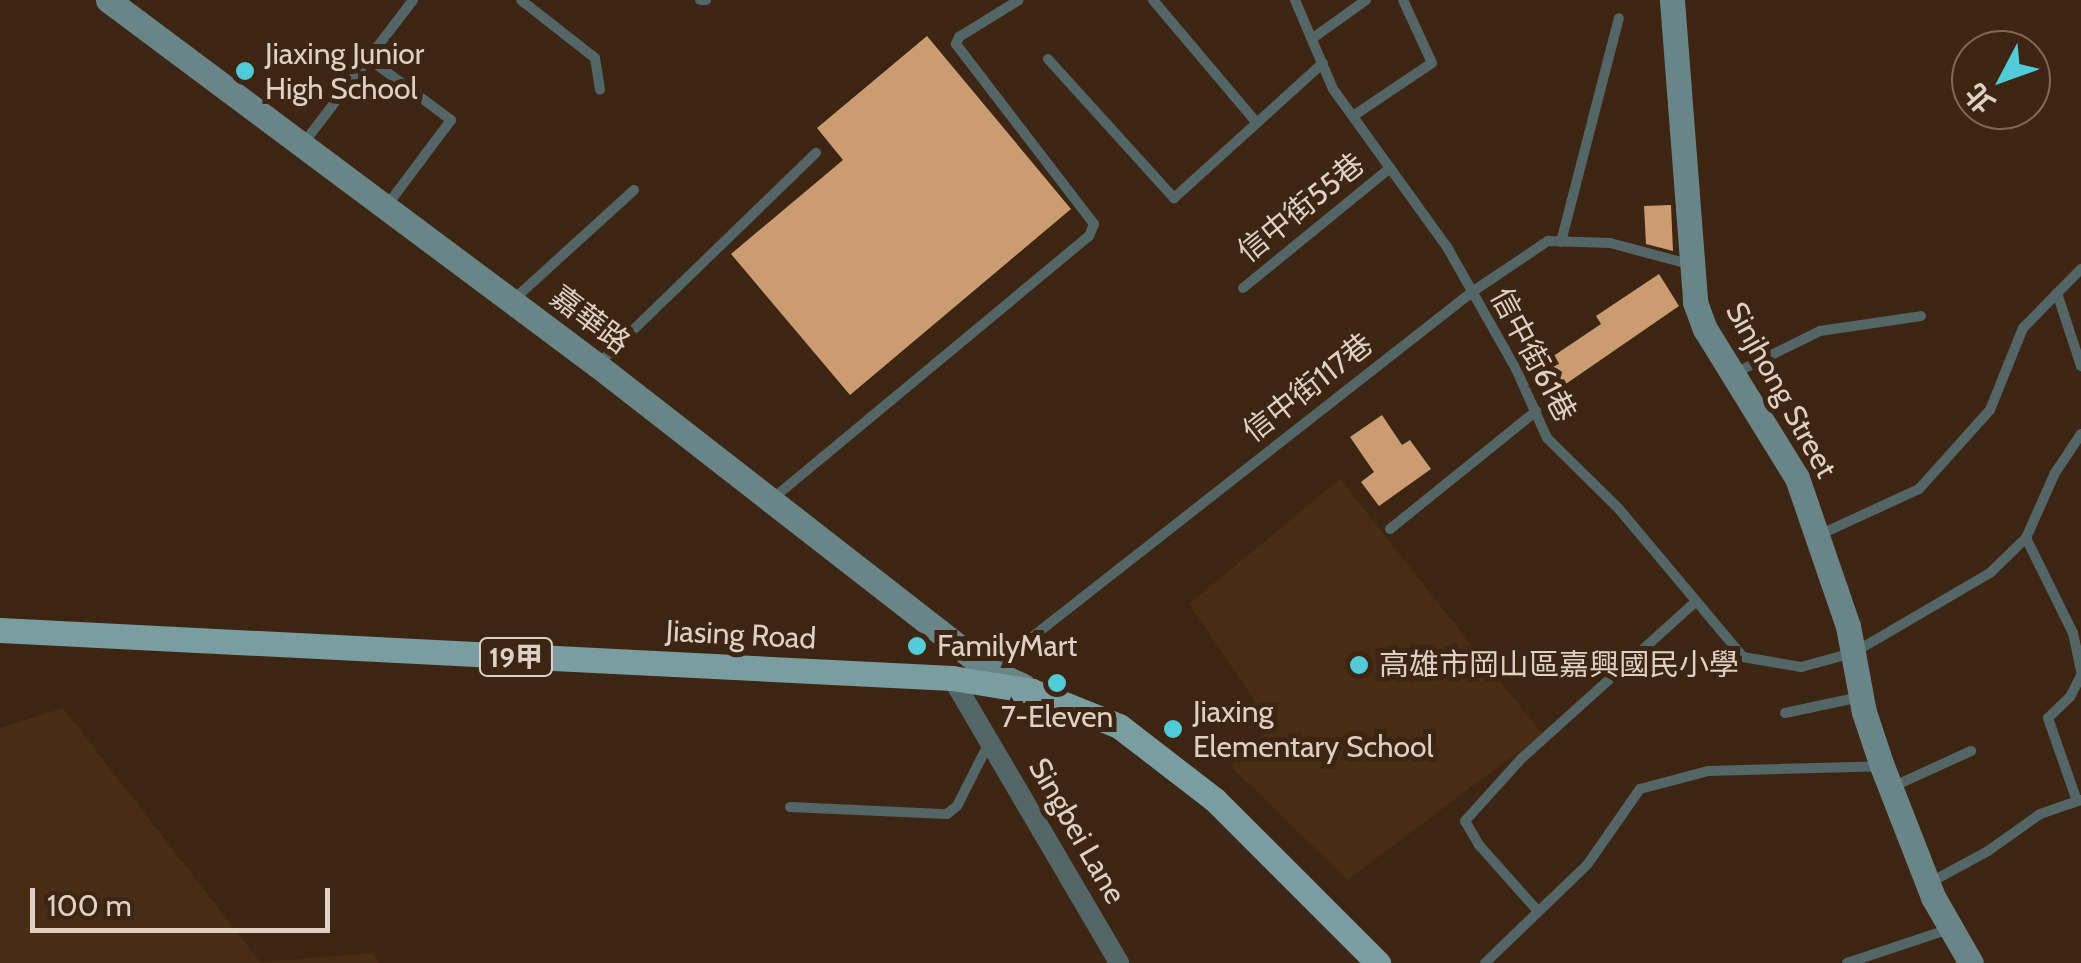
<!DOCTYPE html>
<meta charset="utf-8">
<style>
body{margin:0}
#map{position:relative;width:2081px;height:963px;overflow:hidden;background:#3c2613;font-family:Cabin,"Noto Sans TC",sans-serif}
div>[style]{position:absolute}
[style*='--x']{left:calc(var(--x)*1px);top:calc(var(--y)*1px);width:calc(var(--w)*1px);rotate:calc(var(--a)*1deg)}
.built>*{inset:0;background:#482c13}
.building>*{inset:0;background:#cb9b72}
.lane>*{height:10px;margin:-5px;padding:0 5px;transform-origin:5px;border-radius:5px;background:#546567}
.street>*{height:20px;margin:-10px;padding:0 10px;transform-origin:10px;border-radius:10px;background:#546567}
.secondary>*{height:25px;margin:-12.5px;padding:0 12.5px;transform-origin:12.5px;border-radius:12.5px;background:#6a8588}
.primary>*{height:25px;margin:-12.5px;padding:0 12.5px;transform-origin:12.5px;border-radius:12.5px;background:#7a9da1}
.dots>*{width:28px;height:28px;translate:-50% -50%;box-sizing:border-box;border:5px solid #3c2613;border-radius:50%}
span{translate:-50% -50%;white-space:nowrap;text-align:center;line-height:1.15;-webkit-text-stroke:10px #3c2613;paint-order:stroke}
.shield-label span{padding:2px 8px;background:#3c2613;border:2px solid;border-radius:8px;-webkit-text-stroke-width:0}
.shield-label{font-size:28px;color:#ded0c4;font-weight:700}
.poi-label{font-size:30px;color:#ded0c4}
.left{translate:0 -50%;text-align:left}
.street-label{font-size:30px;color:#ded0c4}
.north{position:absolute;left:1951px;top:30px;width:100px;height:100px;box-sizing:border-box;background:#3c2613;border:2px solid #7d6a5a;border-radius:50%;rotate:229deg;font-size:28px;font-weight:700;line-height:40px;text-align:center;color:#ded0c4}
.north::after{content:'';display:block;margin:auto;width:35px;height:45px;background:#52cbd8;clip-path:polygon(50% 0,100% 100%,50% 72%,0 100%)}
.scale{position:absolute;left:30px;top:888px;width:300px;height:45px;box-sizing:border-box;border:5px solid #ded0c4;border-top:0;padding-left:12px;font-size:30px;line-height:35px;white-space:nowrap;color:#ded0c4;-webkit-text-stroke:8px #3c2613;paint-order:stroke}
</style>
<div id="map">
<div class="built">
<i style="clip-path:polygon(1340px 479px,1542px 734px,1347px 880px,1231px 766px,1272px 726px,1189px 604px)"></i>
<i style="clip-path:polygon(63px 708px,260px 962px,373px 953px,379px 963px,0 963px,0 728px)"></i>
</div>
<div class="building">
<i style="clip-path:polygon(927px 36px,1071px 209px,850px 395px,731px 254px,843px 160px,817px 128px)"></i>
<i style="clip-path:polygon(1671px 205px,1673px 251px,1646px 244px,1644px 206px)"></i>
<i style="clip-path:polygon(1659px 274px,1679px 306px,1560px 388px,1543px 363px,1601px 324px,1596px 316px)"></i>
<i style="clip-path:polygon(1382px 415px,1402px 445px,1410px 440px,1431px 469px,1379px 506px,1361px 482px,1374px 472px,1350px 437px)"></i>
</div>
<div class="lane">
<i style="--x:521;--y:0;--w:94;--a:38.1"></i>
<i style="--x:595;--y:58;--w:32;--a:81"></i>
<i style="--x:700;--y:0;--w:6;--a:0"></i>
<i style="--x:1153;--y:0;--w:161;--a:49.8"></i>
<i style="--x:1295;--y:0;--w:97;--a:66.9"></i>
<i style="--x:1333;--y:89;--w:195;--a:54.2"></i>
<i style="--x:1447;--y:247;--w:140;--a:60.5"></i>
<i style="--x:1516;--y:369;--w:76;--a:65.8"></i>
<i style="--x:1547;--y:438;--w:101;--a:44.6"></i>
<i style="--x:1619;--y:509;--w:193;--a:50"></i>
<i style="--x:1743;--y:657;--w:59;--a:9.8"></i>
<i style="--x:1801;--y:667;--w:54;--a:-15.1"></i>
<i style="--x:1853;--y:653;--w:159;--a:-30.3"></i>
<i style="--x:1990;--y:573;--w:50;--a:-44.2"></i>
<i style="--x:2026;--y:538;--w:71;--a:-66"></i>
<i style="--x:2055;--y:473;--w:47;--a:-56.3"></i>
<i style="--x:1313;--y:38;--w:65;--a:-35.6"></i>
<i style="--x:368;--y:58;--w:104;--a:36.8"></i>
<i style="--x:451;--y:120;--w:109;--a:126.8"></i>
<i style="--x:1048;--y:59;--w:188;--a:47.8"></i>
<i style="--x:1174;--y:198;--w:201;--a:-42.2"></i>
<i style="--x:1353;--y:116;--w:95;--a:-33.9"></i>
<i style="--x:1432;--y:63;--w:69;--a:-114.7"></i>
<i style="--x:303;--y:144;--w:181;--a:-52.6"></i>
<i style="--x:1561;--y:242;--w:231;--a:-75.5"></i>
<i style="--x:1243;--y:288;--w:190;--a:-39.2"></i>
<i style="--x:2057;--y:293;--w:77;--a:71.8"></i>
<i style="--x:512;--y:301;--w:165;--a:-42.3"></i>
<i style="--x:597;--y:365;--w:305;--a:-44.1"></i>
<i style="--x:1733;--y:374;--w:97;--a:-26.3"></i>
<i style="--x:1820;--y:331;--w:102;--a:-8.4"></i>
<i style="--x:771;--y:500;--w:413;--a:-39.7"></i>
<i style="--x:1089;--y:236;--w:13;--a:-67"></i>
<i style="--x:1094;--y:224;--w:227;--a:-127.5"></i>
<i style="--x:956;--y:44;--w:8;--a:-67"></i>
<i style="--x:959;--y:37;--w:70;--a:-31.7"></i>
<i style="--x:1390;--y:529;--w:188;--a:-38.9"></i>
<i style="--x:1819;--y:535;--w:110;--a:-24.7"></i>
<i style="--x:1919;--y:489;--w:106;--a:-48.1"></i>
<i style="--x:1990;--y:410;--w:88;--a:-68.1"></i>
<i style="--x:2023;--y:328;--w:83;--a:-45.5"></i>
<i style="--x:2026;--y:538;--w:106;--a:63.7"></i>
<i style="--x:2073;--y:633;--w:40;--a:78"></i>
<i style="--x:990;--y:670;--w:613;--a:-38.1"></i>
<i style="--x:1472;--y:292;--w:92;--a:-33.9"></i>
<i style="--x:1548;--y:241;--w:62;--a:1.8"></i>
<i style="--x:1610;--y:243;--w:82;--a:14.9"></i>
<i style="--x:1785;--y:713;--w:77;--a:-12"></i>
<i style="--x:1892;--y:787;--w:87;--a:-24.5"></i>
<i style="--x:2077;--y:801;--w:88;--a:-109.3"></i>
<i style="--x:2048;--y:718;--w:30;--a:-44"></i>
<i style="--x:2070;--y:697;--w:25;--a:-63"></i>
<i style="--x:790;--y:807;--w:157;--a:2.6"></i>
<i style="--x:947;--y:814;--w:13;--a:-39"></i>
<i style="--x:957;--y:806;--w:71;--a:-63.1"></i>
<i style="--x:1929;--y:883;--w:67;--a:-28.5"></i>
<i style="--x:1988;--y:851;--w:64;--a:-35.4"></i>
<i style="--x:2040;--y:814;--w:43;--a:-18.9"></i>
<i style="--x:1536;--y:909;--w:86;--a:-131.7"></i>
<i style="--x:1479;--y:845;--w:28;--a:-120"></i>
<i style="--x:1465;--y:821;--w:85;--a:-47.9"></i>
<i style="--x:1522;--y:758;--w:233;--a:-42"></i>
<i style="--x:1485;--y:963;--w:141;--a:-43.9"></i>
<i style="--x:1587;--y:865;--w:93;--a:-55.1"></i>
<i style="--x:1640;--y:789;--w:70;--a:-14.8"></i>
<i style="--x:1708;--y:771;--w:174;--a:-1.6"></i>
<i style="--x:1847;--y:963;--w:108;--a:-18.3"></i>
</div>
<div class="street">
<i style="--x:952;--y:678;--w:330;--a:59.6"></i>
</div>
<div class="secondary">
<i style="--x:108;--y:0;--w:610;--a:36.74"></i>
<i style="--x:597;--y:365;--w:498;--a:37.9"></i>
<i style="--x:990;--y:671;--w:36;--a:24"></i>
<i style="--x:1672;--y:0;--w:303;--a:85.6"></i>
<i style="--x:1695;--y:302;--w:29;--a:70"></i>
<i style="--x:1705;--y:329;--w:175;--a:58.3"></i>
<i style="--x:1797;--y:478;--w:157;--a:71"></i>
<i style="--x:1848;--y:626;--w:87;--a:79.5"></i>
<i style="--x:1864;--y:712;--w:57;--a:71.6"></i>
<i style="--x:1882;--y:766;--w:141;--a:68.7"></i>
<i style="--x:1933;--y:897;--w:76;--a:60.1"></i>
</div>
<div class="primary">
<i style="--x:0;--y:630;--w:953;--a:2.89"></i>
<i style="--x:952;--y:678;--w:81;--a:9.2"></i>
<i style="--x:1032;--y:691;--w:94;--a:21.9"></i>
<i style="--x:1119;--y:726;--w:121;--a:37.6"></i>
<i style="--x:1215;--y:800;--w:231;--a:45"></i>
</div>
<div class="dots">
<i style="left:245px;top:71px;background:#52cbd8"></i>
<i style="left:917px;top:646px;background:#52cbd8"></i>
<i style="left:1359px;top:665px;background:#52cbd8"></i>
<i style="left:1057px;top:683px;background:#52cbd8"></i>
<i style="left:1173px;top:729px;background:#52cbd8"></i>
</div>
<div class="shield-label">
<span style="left:516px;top:657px">19甲</span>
</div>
<div class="poi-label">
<span class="left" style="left:265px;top:71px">Jiaxing Junior<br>High School</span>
<span class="left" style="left:937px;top:646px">FamilyMart</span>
<span class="left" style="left:1379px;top:665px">高雄市岡山區嘉興國民小學</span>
<span class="left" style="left:1193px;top:729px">Jiaxing<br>Elementary School</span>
<span style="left:1057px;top:717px">7-Eleven</span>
</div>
<div class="street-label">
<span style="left:1301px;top:208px;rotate:-39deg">信中街55巷</span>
<span style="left:590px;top:320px;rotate:37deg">嘉華路</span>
<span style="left:1533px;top:355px;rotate:62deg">信中街61巷</span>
<span style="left:1308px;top:388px;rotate:-38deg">信中街117巷</span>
<span style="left:1781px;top:390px;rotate:61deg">Sinjhong Street</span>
<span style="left:741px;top:635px;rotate:3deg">Jiasing Road</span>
<span style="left:1077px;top:831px;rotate:60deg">Singbei Lane</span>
</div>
<div class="north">北</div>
<div class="scale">100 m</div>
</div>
